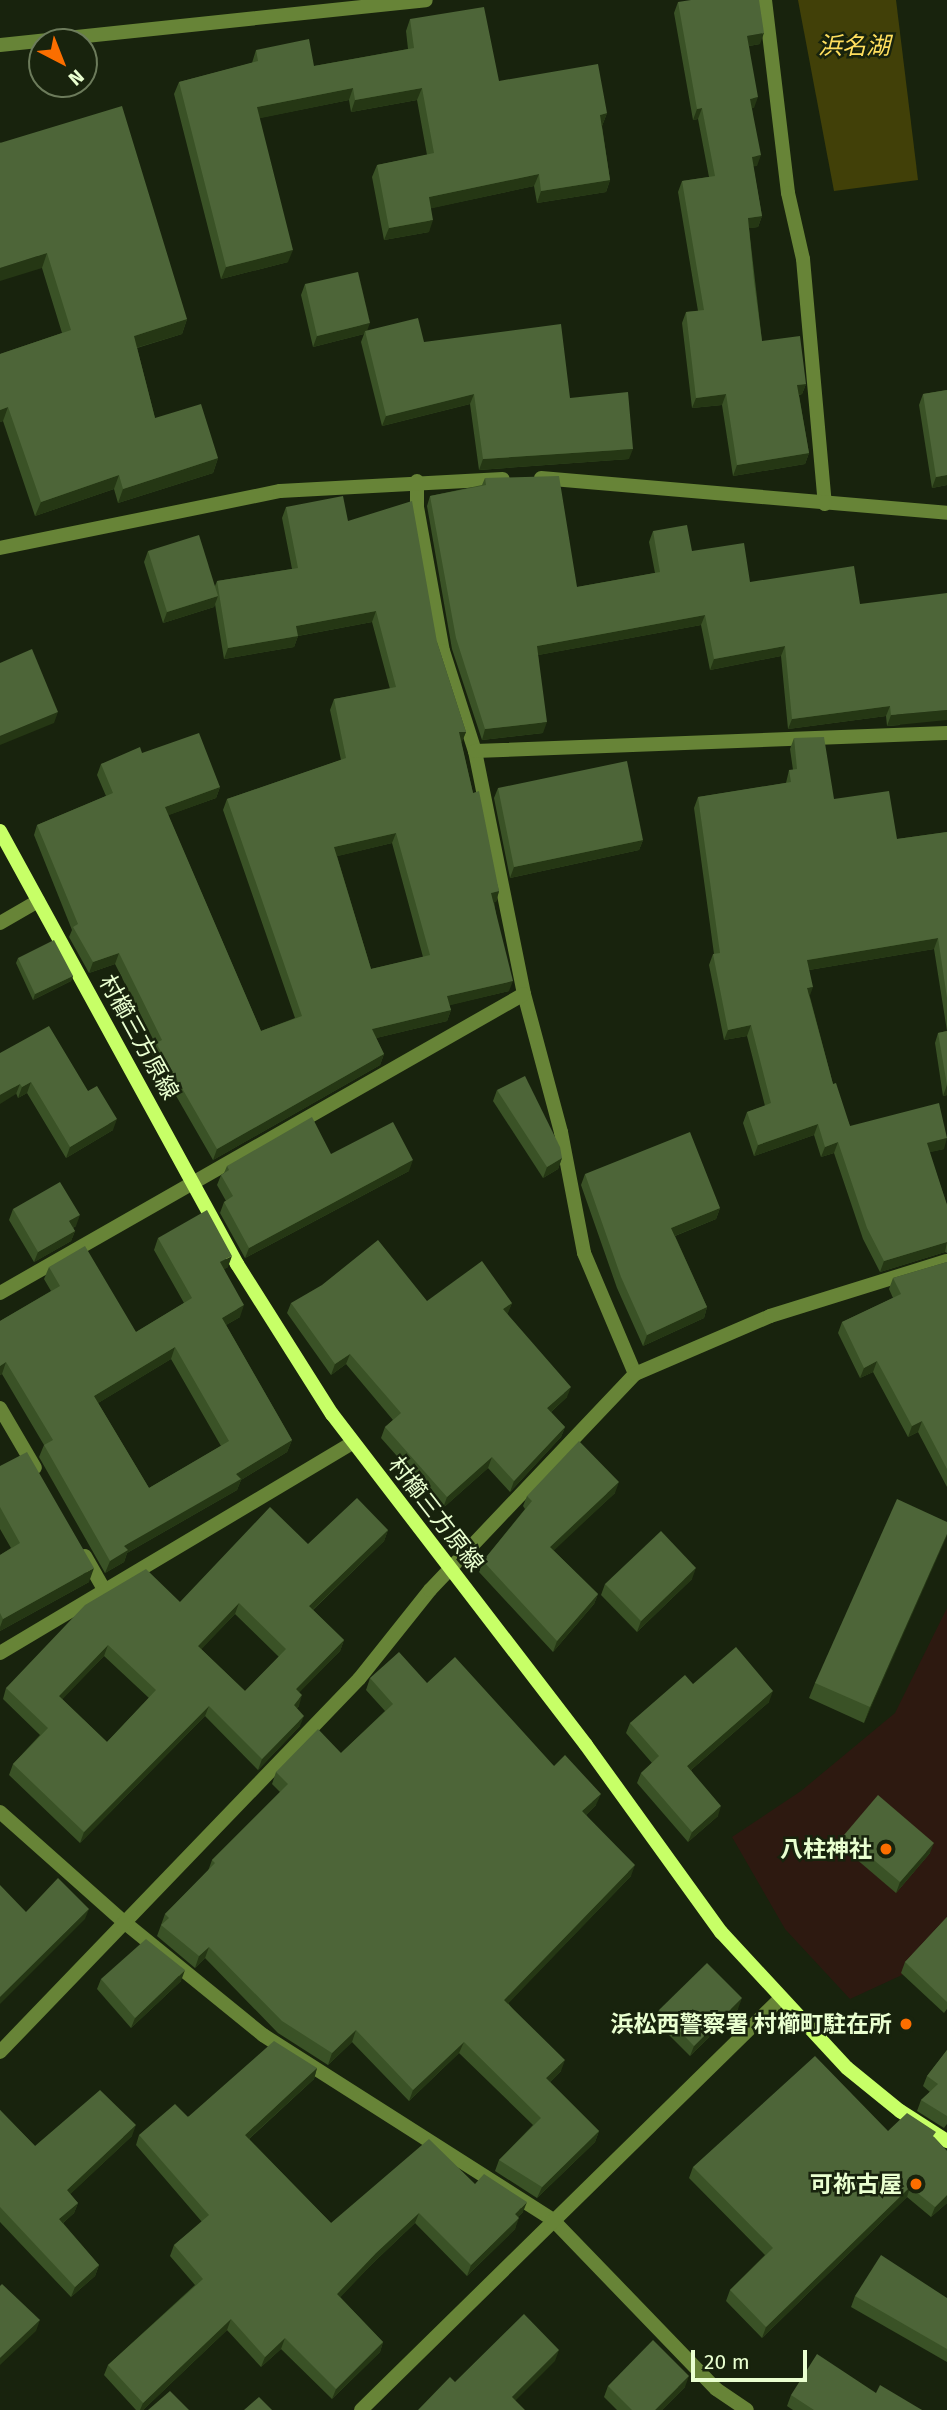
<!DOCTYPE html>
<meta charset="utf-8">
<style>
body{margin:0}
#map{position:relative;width:947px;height:2410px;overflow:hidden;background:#18230d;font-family:"Fira Sans","Noto Sans JP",sans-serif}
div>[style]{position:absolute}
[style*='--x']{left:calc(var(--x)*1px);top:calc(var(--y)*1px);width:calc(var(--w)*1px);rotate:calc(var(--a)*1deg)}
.green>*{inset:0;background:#2d1910}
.water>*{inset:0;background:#414008}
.street>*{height:14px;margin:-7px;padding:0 7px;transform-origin:7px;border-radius:7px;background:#678437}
.secondary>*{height:14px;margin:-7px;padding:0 7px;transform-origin:7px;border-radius:7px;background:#c7ff67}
.wall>*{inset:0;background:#3a5226}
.shaded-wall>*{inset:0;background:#253714}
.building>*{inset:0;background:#4d6538}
.dots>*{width:19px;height:19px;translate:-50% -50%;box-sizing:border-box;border:4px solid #18230d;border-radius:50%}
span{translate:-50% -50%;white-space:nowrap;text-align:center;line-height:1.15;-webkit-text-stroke:5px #18230d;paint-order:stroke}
.street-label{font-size:23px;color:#e9ffd0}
.poi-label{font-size:23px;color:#e9ffd0;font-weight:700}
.right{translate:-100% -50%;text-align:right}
.water-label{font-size:24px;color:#ffdf5e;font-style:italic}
.north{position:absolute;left:28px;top:28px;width:70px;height:70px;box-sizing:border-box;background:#18230d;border:2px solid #6c7b5b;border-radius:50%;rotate:138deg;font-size:19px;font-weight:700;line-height:28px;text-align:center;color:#e9ffd0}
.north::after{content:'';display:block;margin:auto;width:24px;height:32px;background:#fb6e00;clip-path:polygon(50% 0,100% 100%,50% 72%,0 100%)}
.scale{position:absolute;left:691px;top:2350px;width:116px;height:32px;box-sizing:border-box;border:4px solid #e9ffd0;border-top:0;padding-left:9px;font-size:21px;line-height:24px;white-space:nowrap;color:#e9ffd0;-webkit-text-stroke:5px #18230d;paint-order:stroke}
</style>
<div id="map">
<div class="green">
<i style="clip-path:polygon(947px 1608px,947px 1937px,902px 1975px,850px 1999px,785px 1929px,732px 1837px,801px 1791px,895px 1713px)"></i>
</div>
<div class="water">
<i style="clip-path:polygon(798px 0,896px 0,918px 180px,834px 191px)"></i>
</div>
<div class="street">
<i style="--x:765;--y:0;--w:194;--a:83.2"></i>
<i style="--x:788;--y:193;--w:68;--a:77.2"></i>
<i style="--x:803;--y:259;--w:246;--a:84.9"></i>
<i style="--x:0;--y:45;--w:428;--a:-6"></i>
<i style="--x:541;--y:478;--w:408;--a:4.9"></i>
<i style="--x:417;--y:481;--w:26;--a:90"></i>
<i style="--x:417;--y:507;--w:146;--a:79.8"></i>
<i style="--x:443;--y:651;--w:105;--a:72.3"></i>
<i style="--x:475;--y:751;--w:248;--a:78.6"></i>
<i style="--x:524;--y:994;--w:143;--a:75"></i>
<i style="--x:561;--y:1132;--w:123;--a:79.2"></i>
<i style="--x:584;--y:1253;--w:131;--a:67.1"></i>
<i style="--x:0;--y:548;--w:286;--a:-11.5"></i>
<i style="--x:280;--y:491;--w:223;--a:-3.1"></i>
<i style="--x:475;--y:751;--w:472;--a:-2.2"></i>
<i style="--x:0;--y:923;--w:44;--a:-30.1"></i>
<i style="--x:0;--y:1293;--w:603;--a:-29.71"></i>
<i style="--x:0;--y:1408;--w:69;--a:59.7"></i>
<i style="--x:85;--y:1556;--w:40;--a:60.3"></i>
<i style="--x:0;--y:1653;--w:410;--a:-30.8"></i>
<i style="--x:0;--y:1812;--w:166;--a:41.6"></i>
<i style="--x:124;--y:1922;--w:179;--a:39.1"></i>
<i style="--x:263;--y:2035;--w:343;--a:32.5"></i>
<i style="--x:552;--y:2219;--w:236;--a:46"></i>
<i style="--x:716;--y:2389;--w:37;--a:34"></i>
<i style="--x:0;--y:2052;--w:518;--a:-46.1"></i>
<i style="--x:359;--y:1679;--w:114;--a:-51.4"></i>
<i style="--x:430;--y:1590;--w:298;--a:-46.5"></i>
<i style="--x:635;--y:1374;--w:147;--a:-23.2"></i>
<i style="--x:770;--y:1316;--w:185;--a:-17.3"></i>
<i style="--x:361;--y:2410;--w:588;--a:-44.45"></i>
</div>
<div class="secondary">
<i style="--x:0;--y:831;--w:494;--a:61.3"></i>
<i style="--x:237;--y:1264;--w:178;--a:57.7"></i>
<i style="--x:332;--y:1414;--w:417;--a:52.5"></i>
<i style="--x:586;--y:1745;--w:231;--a:54.2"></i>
<i style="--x:721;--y:1932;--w:185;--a:47.2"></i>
<i style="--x:847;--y:2068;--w:68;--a:39.1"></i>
<i style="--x:900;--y:2111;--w:56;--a:32.6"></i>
</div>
<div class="wall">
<i style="clip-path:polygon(678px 2px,760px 44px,749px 46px,754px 108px,752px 108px,757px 166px,753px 166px,762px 216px,758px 227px,749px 228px,762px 341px,806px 384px,802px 394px,799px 395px,809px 453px,805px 464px,733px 476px,722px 405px,692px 408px,682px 323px,686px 312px,698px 311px,678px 192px,682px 181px,709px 177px,698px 119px,693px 120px,674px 13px)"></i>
<i style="clip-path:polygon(410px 19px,499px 81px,607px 113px,602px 126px,610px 180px,606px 192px,537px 203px,534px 186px,431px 208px,429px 232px,384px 240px,372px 177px,377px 165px,427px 155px,417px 100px,351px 112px,349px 100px,259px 118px,288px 262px,221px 279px,174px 94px,179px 82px,252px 63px,256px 50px,314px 66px,408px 49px,406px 31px)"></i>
<i style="clip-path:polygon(0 142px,187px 319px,182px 334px,137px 348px,155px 418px,218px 458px,213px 473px,118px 503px,114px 489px,35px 516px,3px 421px,0 422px,0 354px,62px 333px,42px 268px)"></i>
<i style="clip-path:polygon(305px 284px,368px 331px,424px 342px,570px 398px,629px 459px,479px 470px,470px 404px,382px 426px,361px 342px,364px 334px,313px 347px,301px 295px)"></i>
<i style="clip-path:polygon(947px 390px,947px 485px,932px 488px,919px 405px,923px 394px)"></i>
<i style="clip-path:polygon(485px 478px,577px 587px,655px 573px,649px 542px,653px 531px,750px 582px,860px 604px,900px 725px,887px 726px,886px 716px,788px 729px,781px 656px,710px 670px,701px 625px,538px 655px,543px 733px,482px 740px,452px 649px,427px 506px,430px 496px,482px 485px)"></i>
<i style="clip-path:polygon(evenodd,286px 507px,348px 521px,437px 642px,466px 732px,461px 742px,473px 793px,499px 891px,496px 902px,494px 902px,509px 991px,449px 1005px,451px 1010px,447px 1021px,376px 1038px,384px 1054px,380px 1065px,213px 1160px,152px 1054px,156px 1045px,115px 964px,89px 973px,69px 937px,72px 930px,34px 835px,37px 825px,106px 796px,97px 775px,101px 764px,142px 753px,220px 787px,216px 798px,168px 815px,261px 1031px,295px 1018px,223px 810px,227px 799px,341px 760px,330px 710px,334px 699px,390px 689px,372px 622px,298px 636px,294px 647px,224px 659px,215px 604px,214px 607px,163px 623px,144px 562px,148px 551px,215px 586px,217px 581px,292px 569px,282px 518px,286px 507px,392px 843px,423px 957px,371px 969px,337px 856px,392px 843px)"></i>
<i style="clip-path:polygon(794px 738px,834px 799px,897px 839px,947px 832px,947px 1095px,943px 1096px,935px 1043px,938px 1033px,947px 1031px,934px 949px,809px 970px,810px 997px,833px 1084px,850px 1126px,944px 1149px,929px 1152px,947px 1205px,947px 1253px,945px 1252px,880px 1272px,863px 1239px,834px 1153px,821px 1157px,814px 1135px,754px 1156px,743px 1123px,747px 1112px,765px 1106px,747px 1036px,724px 1040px,709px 965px,713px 954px,714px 954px,694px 808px,698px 797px,786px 783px,789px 770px,793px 770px,790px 749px)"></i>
<i style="clip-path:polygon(498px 788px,643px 840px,639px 850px,510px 878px,494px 798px)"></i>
<i style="clip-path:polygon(18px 958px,73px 976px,71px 981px,33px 1000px,16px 963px)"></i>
<i style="clip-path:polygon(0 1053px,88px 1091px,113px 1130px,66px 1158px,27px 1093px,18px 1098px)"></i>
<i style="clip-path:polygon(497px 1090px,562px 1158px,558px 1169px,543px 1178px,493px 1101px)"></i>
<i style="clip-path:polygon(331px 1154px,409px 1171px,245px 1258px,220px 1213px,224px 1202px,226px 1201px,217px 1185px,221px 1175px,224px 1173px,227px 1166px)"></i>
<i style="clip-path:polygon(585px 1174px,720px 1208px,716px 1219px,675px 1236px,707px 1307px,704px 1318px,643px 1346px,617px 1288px,581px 1185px)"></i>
<i style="clip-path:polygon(13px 1209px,76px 1226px,73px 1228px,75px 1231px,71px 1241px,34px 1262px,9px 1220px)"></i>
<i style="clip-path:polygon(evenodd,158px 1238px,228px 1267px,224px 1269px,240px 1317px,226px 1325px,292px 1440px,287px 1452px,241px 1480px,237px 1490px,127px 1553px,124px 1562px,105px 1573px,39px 1457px,44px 1445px,2px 1374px,0 1375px,0 1321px,51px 1291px,44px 1279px,49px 1267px,136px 1332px,184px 1303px,154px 1250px,158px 1238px,171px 1359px,221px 1446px,149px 1488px,98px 1403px,171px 1359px)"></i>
<i style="clip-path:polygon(947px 1262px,947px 1487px,918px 1432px,908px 1437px,873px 1372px,860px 1378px,838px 1333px,842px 1322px,893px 1298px,889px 1289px,893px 1278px)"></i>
<i style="clip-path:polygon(427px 1301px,512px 1303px,507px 1314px,567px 1397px,551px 1412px,565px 1427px,561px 1437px,510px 1492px,488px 1468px,443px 1508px,381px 1438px,385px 1427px,393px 1420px,346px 1364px,331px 1375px,287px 1313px,291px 1303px)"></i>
<i style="clip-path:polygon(0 1466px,89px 1582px,0 1631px,0 1555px,11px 1548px,0 1529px)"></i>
<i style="clip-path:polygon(615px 1493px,553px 1550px,598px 1594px,594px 1604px,553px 1652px,479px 1572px,483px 1561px,525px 1509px,523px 1506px,527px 1496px)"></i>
<i style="clip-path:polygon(947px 1522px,864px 1723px,809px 1698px,815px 1683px)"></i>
<i style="clip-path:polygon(evenodd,388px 1530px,384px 1541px,313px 1610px,344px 1640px,340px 1651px,299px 1692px,299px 1706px,297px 1708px,300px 1726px,258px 1770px,205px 1716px,80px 1843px,9px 1775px,13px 1764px,40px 1735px,3px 1699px,6px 1688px,180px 1602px,308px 1544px,388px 1530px,235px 1614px,279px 1657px,245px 1691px,201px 1649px,235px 1614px,388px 1530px,104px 1656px,149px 1698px,107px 1742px,62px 1699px,104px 1656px)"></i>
<i style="clip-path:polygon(692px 1579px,637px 1632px,601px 1595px,605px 1584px)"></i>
<i style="clip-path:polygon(370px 1678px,427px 1683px,554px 1766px,596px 1805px,586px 1815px,631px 1876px,508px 2003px,561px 2071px,550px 2082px,599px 2131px,595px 2142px,537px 2198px,495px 2171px,499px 2160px,533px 2125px,459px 2053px,409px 2101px,352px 2042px,328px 2065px,278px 2033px,205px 1958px,195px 1968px,157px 1936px,165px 1914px,208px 1871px,212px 1860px,280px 1792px,272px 1784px,276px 1772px,341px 1753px,385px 1711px,366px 1690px)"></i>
<i style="clip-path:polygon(693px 1684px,769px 1702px,691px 1770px,718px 1816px,688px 1842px,637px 1783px,641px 1773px,652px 1763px,626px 1733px,630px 1723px)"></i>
<i style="clip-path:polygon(844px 1835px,930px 1853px,896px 1893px,841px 1846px)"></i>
<i style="clip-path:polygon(947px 1917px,947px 2009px,944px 2013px,901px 1973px,905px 1962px)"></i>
<i style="clip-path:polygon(101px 1979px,181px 1981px,131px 2028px,97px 1989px)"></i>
<i style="clip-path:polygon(738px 2009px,690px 2056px,655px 2021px,659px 2010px)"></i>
<i style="clip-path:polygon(947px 2050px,947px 2124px,944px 2128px,917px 2111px,921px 2100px,930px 2092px,923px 2086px,927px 2076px)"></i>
<i style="clip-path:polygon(317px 2068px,314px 2079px,249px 2139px,331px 2223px,475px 2184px,523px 2212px,518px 2217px,515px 2229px,467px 2276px,415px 2223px,372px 2264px,340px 2297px,383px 2342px,380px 2352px,332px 2399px,281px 2349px,261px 2367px,227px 2330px,143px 2410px,136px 2410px,104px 2375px,108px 2365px,195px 2285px,170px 2256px,174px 2245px,202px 2222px,136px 2145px,139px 2135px)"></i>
<i style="clip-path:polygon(0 2110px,35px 2146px,132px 2136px,70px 2194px,78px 2203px,74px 2213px,63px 2223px,99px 2265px,95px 2276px,71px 2297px,0 2222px)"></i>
<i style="clip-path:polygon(888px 2131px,934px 2137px,947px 2151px,947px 2203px,931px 2217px,907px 2197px,762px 2338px,726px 2301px,730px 2290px,765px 2255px,689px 2178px,693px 2167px)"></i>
<i style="clip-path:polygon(855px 2296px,947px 2298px,947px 2362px,851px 2307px)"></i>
<i style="clip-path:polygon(608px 2386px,685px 2387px,662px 2410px,617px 2410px,604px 2397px)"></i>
<i style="clip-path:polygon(876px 2393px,922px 2410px,793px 2410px,787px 2406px,791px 2395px)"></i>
</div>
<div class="shaded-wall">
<i style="clip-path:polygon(764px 33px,760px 44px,743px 47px,747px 36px)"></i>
<i style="clip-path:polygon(353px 88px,349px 100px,252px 120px,257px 107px)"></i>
<i style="clip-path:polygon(422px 88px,417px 100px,351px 112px,355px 100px)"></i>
<i style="clip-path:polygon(758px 97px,754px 108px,746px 109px,750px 99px)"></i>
<i style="clip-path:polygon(702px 108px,698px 119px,693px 120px,697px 109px)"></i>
<i style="clip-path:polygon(607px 113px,602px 126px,596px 127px,600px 115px)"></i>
<i style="clip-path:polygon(761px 155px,757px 166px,748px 167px,752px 157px)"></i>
<i style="clip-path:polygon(539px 174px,534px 186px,424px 210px,429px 197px)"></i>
<i style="clip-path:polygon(610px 180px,606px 192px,537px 203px,541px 191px)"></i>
<i style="clip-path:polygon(762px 216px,758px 227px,744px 229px,748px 218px)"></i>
<i style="clip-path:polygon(433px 220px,429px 232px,384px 240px,389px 228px)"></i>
<i style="clip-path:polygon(293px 250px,288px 262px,221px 279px,226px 267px)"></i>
<i style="clip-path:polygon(47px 253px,42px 268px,0 281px,0 268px)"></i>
<i style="clip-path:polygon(187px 319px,182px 334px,129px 350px,134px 336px)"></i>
<i style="clip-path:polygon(370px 323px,366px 334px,365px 331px,364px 334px,313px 347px,317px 336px)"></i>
<i style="clip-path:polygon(806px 384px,802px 394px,793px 396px,797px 385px)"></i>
<i style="clip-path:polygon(474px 394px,470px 404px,382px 426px,386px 416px)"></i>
<i style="clip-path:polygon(726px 394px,722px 405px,692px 408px,696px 398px)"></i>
<i style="clip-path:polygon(8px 407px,3px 421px,0 422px,0 410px)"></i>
<i style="clip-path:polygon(633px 449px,629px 459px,479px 470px,483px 459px)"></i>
<i style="clip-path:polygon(809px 453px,805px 464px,733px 476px,737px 465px)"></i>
<i style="clip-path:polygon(218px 458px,213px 473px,118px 503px,123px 489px)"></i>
<i style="clip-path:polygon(119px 475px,114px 489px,35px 516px,41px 502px)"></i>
<i style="clip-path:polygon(947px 475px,947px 485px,932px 488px,936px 477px)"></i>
<i style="clip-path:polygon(218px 596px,214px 607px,163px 623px,167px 612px)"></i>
<i style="clip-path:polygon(376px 611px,372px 622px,292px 637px,296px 626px)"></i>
<i style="clip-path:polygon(705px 615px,701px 625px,533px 656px,537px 646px)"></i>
<i style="clip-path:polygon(298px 636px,294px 647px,224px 659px,228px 648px)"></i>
<i style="clip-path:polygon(785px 646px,781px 656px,710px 670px,714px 659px)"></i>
<i style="clip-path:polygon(890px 706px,886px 716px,788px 729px,792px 719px)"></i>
<i style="clip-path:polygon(947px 710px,947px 720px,887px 726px,891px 715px)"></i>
<i style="clip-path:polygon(58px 712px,54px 723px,0 745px,0 736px)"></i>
<i style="clip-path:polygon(547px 722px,543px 733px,482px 740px,485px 729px)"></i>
<i style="clip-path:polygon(459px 732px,466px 732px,462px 742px,455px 743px)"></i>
<i style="clip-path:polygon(220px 787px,216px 798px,161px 818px,165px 807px)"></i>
<i style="clip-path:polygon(396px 833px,392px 843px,330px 858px,334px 847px)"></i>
<i style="clip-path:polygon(643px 840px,639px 850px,510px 878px,514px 867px)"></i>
<i style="clip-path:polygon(499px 891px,496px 902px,488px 904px,491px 893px)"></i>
<i style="clip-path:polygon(938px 938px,934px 949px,803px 971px,807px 960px)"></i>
<i style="clip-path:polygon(119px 953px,115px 964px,89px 973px,93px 962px)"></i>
<i style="clip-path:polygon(73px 976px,71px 981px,33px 1000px,35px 994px)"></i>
<i style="clip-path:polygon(513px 981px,509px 991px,443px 1007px,447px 996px)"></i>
<i style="clip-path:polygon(813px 987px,809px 998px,807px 988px)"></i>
<i style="clip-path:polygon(451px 1010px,447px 1021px,368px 1040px,372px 1029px)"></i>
<i style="clip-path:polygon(751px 1025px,747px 1036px,724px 1040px,728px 1030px)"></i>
<i style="clip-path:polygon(384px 1054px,380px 1065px,213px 1160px,217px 1149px)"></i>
<i style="clip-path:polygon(31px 1082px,27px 1093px,18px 1098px,22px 1087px)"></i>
<i style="clip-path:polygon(20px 1084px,16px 1094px,0 1104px,0 1095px)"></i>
<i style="clip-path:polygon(947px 1085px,947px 1095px,943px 1096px)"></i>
<i style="clip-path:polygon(117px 1119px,113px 1130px,66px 1158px,70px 1147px)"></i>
<i style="clip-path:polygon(818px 1124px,814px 1135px,754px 1156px,758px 1145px)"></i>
<i style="clip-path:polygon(947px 1138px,944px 1149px,923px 1154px,927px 1143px)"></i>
<i style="clip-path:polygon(838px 1142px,834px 1153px,821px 1157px,825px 1147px)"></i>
<i style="clip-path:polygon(562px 1158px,558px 1169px,543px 1178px,547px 1167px)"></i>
<i style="clip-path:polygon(413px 1160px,409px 1171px,245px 1258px,249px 1248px)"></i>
<i style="clip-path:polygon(720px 1208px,716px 1219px,667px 1239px,671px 1228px)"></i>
<i style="clip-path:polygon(80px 1215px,76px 1226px,65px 1232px,69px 1221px)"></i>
<i style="clip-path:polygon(75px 1231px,71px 1241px,34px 1262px,38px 1252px)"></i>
<i style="clip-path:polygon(947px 1242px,945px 1252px,880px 1272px,884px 1261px)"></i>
<i style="clip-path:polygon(232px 1256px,228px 1267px,216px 1274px,220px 1262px)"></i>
<i style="clip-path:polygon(512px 1303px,508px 1313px,499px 1320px,503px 1309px)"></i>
<i style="clip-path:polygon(244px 1305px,240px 1317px,217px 1330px,222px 1318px)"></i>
<i style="clip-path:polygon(707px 1307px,704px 1318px,643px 1346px,647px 1335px)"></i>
<i style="clip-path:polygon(175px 1347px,171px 1359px,90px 1408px,94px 1396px)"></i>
<i style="clip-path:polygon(350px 1354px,346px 1364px,331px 1375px,335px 1364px)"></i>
<i style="clip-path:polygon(877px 1361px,873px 1372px,860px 1378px,864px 1368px)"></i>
<i style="clip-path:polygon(6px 1362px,2px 1374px,0 1375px,0 1366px)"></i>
<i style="clip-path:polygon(571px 1387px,567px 1397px,543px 1419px,547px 1408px)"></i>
<i style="clip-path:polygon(922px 1421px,918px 1432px,908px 1437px,912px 1426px)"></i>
<i style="clip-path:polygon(565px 1427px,561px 1437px,510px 1492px,514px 1481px)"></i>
<i style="clip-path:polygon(292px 1440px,287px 1452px,241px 1480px,237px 1490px,127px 1553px,124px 1562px,105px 1573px,110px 1561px,124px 1546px,236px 1474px)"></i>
<i style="clip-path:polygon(492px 1457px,488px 1468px,443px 1508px,447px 1497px)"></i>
<i style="clip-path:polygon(619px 1482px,615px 1493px,546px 1558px,550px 1547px)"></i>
<i style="clip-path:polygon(388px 1530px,384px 1541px,305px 1617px,309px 1606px)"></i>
<i style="clip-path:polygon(947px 1534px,947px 1536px,864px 1723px,870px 1707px)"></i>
<i style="clip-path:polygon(94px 1568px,89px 1582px,0 1631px,0 1627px,3px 1619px)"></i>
<i style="clip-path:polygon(696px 1568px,692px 1579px,637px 1632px,641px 1621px)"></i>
<i style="clip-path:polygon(598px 1594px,594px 1604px,553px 1652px,557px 1641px)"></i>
<i style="clip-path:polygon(239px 1603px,235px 1614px,194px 1657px,198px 1646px)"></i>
<i style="clip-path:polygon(344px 1640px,340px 1651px,292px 1700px,296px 1689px)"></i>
<i style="clip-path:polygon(108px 1645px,104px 1656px,55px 1707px,59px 1696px)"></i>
<i style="clip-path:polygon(773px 1691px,769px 1702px,683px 1777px,687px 1766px)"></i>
<i style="clip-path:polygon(302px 1695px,299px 1706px,290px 1716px,294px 1705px)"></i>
<i style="clip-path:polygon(209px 1706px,205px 1716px,80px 1843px,84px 1832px)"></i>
<i style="clip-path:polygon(304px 1716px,300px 1726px,258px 1770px,262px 1759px)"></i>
<i style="clip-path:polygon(601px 1794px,596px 1805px,578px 1823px,582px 1811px)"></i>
<i style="clip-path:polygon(721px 1806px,718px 1816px,688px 1842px,692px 1832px)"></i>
<i style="clip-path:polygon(934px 1843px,930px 1853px,896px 1893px,900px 1882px)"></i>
<i style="clip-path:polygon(635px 1865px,631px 1876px,500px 2012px,504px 2000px)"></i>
<i style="clip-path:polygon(89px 1909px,85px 1919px,0 2004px,0 1997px)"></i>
<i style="clip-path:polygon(209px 1947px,205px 1958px,195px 1968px,199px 1956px)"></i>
<i style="clip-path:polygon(185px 1970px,181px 1981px,131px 2028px,135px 2018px)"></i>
<i style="clip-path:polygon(742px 1998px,738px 2009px,690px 2056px,694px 2046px)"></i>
<i style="clip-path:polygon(356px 2030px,352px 2042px,328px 2065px,332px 2053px)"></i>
<i style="clip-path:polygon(464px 2042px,459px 2053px,409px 2101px,413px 2090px)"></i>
<i style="clip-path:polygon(565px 2060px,561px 2071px,542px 2090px,546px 2078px)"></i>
<i style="clip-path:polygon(317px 2068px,314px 2079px,241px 2146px,245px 2135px)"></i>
<i style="clip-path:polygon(136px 2125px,132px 2136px,63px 2201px,67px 2190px)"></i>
<i style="clip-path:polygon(599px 2131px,595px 2142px,537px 2198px,542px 2187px)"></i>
<i style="clip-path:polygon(910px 2187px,907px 2197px,762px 2338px,766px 2327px)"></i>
<i style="clip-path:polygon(947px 2195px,947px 2203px,931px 2217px,935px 2207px)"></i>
<i style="clip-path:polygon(527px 2202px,523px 2212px,511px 2224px,515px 2214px)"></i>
<i style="clip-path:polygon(78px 2203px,74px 2213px,55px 2230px,59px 2219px)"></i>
<i style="clip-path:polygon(419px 2213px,415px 2223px,372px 2264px,333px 2305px,337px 2294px,376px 2253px)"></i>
<i style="clip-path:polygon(519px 2218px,515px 2229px,467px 2276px,471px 2265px)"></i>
<i style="clip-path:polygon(99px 2265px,95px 2276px,71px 2297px,75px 2287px)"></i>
<i style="clip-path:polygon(231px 2319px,227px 2330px,143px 2410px,140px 2410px,143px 2403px)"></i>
<i style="clip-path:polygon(40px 2320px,36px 2331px,0 2365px,0 2358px)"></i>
<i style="clip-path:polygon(285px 2338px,281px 2349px,261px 2367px,265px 2357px)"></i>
<i style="clip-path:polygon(383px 2342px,380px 2352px,332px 2399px,336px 2389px)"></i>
<i style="clip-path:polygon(559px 2350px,555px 2361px,508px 2408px,512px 2397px)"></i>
<i style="clip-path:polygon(689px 2376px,685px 2387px,662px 2410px,655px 2410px)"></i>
</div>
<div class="building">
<i style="clip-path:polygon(691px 0,759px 0,764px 33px,747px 36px,758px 97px,750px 99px,761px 155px,752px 157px,762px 216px,748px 218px,754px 281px,762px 341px,800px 336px,806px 384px,797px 385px,809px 453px,737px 465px,726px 394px,696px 398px,686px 312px,704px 310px,682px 181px,715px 176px,702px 108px,697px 109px,678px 2px)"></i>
<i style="clip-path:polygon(484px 7px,499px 81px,598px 64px,607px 113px,600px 115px,610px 180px,541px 191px,539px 174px,429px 197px,433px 220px,389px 228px,377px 165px,434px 153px,422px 88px,355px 100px,353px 88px,257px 107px,293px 250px,226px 267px,179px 82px,258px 61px,256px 50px,309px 39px,314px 66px,414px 48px,410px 19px)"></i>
<i style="clip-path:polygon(122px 106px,187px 319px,134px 336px,155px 418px,201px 404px,218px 458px,123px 489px,119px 475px,41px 502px,8px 407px,0 410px,0 354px,71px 330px,47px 253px,0 268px,0 142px,0 143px)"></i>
<i style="clip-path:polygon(358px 272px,370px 323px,317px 336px,305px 284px)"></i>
<i style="clip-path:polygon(418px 318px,424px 342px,561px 324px,570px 398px,628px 392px,633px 449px,483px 459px,474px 394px,386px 416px,365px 331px)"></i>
<i style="clip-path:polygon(947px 390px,947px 475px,936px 477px,923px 394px)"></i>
<i style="clip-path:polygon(559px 476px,577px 587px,660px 572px,653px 531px,687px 525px,692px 551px,744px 543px,750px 582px,854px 566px,860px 604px,947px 593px,947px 710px,891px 715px,890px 706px,792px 719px,785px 646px,714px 659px,705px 615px,537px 646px,547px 722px,485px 729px,456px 638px,430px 496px,486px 485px,485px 478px)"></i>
<i style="clip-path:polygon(evenodd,343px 496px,348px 521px,412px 501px,437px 642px,466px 732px,459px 732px,473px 793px,479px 791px,499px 891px,491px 893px,513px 981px,447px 996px,451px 1010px,372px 1029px,384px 1054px,217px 1149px,156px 1043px,162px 1040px,119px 953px,93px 962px,73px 927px,78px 924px,37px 825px,113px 793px,101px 764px,140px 747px,142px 753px,199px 733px,220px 787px,165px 807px,261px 1031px,302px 1016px,227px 799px,346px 758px,334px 699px,396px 687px,376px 611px,296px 626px,298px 636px,228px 648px,217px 581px,298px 568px,286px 507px,343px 496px,396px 833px,430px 955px,371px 969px,334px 847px,396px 833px)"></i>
<i style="clip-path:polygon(199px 535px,218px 596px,167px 612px,148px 551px)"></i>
<i style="clip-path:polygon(32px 649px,58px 712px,0 736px,0 663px)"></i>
<i style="clip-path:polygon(824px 737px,834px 799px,889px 791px,897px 839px,947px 832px,947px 998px,938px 938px,807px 960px,813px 987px,807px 988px,833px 1084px,836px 1083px,850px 1126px,939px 1103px,947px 1138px,927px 1143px,947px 1205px,947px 1242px,884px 1261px,867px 1228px,838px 1142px,825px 1147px,818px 1124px,758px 1145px,747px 1112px,771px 1103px,751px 1025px,728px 1030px,713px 954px,720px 953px,698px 797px,791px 782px,789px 770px,797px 769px,794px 738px)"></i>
<i style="clip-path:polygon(627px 761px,643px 840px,514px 867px,498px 788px)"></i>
<i style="clip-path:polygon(54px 940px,73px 976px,35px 994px,18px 958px)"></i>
<i style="clip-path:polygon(49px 1026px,88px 1091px,97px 1086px,117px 1119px,70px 1147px,31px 1082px,22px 1087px,20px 1084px,0 1095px,0 1053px)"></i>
<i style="clip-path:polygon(947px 1031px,947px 1085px,938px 1033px)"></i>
<i style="clip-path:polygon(525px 1076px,560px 1147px,562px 1158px,547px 1167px,497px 1090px)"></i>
<i style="clip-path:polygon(312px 1117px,331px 1154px,393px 1122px,413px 1160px,249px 1248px,224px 1202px,233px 1196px,221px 1175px,229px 1170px,227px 1166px)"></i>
<i style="clip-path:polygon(690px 1132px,720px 1208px,671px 1228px,707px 1307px,647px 1335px,621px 1277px,585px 1174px)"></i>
<i style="clip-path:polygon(60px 1182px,80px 1215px,69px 1221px,75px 1231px,38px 1252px,13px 1209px)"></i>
<i style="clip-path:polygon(evenodd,207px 1210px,232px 1256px,220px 1262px,244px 1305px,222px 1318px,292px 1440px,236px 1474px,241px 1479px,124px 1546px,128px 1550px,110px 1561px,44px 1445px,53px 1440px,6px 1362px,0 1366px,0 1321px,60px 1286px,49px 1267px,85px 1246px,136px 1332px,192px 1298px,158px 1238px,207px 1210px,175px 1347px,229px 1441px,149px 1488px,94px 1396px,175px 1347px)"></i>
<i style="clip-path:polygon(378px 1240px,427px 1301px,482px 1261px,512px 1303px,503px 1309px,571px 1387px,547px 1408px,565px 1427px,514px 1481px,492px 1457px,447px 1497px,385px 1427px,401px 1413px,350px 1354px,335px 1364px,291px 1303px,322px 1285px)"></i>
<i style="clip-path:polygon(947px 1262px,947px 1469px,922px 1421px,912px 1426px,877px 1361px,864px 1368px,842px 1322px,901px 1294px,893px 1278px)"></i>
<i style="clip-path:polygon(579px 1441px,619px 1482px,550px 1547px,598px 1594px,557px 1641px,483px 1561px,532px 1501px,527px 1496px)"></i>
<i style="clip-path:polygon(27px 1452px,94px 1568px,3px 1619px,0 1613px,0 1555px,20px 1543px,0 1507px,0 1466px)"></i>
<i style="clip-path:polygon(evenodd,357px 1498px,388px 1530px,309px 1606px,344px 1640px,296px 1689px,302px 1695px,294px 1705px,304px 1716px,262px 1759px,209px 1706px,84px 1832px,13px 1764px,48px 1728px,6px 1688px,85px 1605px,146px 1569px,180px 1602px,270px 1507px,308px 1544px,357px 1498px,239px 1603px,286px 1649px,245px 1691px,198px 1646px,239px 1603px,357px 1498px,108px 1645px,156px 1690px,107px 1742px,59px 1696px,108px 1645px)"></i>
<i style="clip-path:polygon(897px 1499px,947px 1522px,947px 1534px,870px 1707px,815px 1683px)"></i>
<i style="clip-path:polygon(661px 1531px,696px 1568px,641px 1621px,605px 1584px)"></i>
<i style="clip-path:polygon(736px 1647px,773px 1691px,687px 1766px,721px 1806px,692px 1832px,641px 1773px,659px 1756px,630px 1723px,685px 1675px,693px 1684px)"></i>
<i style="clip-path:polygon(399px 1652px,427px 1683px,455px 1657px,554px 1766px,565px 1755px,601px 1794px,582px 1811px,635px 1865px,504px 2000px,565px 2060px,546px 2078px,599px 2131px,542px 2187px,499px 2160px,541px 2118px,464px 2042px,413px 2090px,356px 2030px,332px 2053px,282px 2021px,209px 1947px,199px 1956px,161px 1925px,169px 1918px,165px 1914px,215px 1863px,212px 1860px,288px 1784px,276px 1772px,318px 1729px,341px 1753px,393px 1704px,370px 1678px)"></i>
<i style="clip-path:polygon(878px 1795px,934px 1843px,900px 1882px,844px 1835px)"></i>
<i style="clip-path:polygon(58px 1878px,89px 1909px,0 1997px,0 1885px,26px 1912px)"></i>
<i style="clip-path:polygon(947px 1917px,947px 2002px,905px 1962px)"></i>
<i style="clip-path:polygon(146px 1939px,185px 1970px,135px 2018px,101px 1979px)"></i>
<i style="clip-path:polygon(707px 1963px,742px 1998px,694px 2046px,659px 2010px)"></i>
<i style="clip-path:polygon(274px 2041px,317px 2068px,245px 2135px,331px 2223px,429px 2139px,475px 2184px,484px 2174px,527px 2202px,515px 2214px,519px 2218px,471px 2265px,419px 2213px,376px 2253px,337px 2294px,383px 2342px,336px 2389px,285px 2338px,265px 2357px,231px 2319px,143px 2403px,108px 2365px,203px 2279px,174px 2245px,209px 2215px,139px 2135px,175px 2104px,188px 2117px)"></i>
<i style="clip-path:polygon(947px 2050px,947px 2116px,921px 2100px,938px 2084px,927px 2076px)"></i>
<i style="clip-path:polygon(815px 2056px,888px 2131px,907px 2113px,936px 2132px,933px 2136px,947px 2151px,947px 2195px,935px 2207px,910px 2187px,766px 2327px,730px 2290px,773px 2248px,693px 2167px)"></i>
<i style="clip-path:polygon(100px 2090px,136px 2125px,67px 2190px,78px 2203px,59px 2219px,99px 2265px,75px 2287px,0 2207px,0 2110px,35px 2146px)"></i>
<i style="clip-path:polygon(881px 2255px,947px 2298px,947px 2349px,855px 2296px)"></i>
<i style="clip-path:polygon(2px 2284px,40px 2320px,0 2358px,0 2286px)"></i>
<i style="clip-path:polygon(524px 2314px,559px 2350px,512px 2397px,525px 2410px,418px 2410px,450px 2377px,455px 2382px)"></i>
<i style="clip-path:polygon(653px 2340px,689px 2376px,655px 2410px,632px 2410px,608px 2386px)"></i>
<i style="clip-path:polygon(817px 2354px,876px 2393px,880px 2385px,922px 2410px,814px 2410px,791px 2395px)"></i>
<i style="clip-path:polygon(170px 2391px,189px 2410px,148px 2410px)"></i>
<i style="clip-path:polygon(259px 2397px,272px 2410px,244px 2410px)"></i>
</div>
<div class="dots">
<i style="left:886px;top:1849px;background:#fb6e00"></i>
<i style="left:906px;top:2024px;background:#fb6e00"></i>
<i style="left:916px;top:2184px;background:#fb6e00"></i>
</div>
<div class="street-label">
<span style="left:139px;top:1037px;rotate:61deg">村櫛三方原線</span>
<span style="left:436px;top:1514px;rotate:52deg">村櫛三方原線</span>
</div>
<div class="poi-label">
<span class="right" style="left:872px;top:1849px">八柱神社</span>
<span class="right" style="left:892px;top:2024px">浜松西警察署 村櫛町駐在所</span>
<span class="right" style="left:902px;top:2184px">可祢古屋</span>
</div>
<div class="water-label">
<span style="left:854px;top:47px">浜名湖</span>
</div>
<div class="north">N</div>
<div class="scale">20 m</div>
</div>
